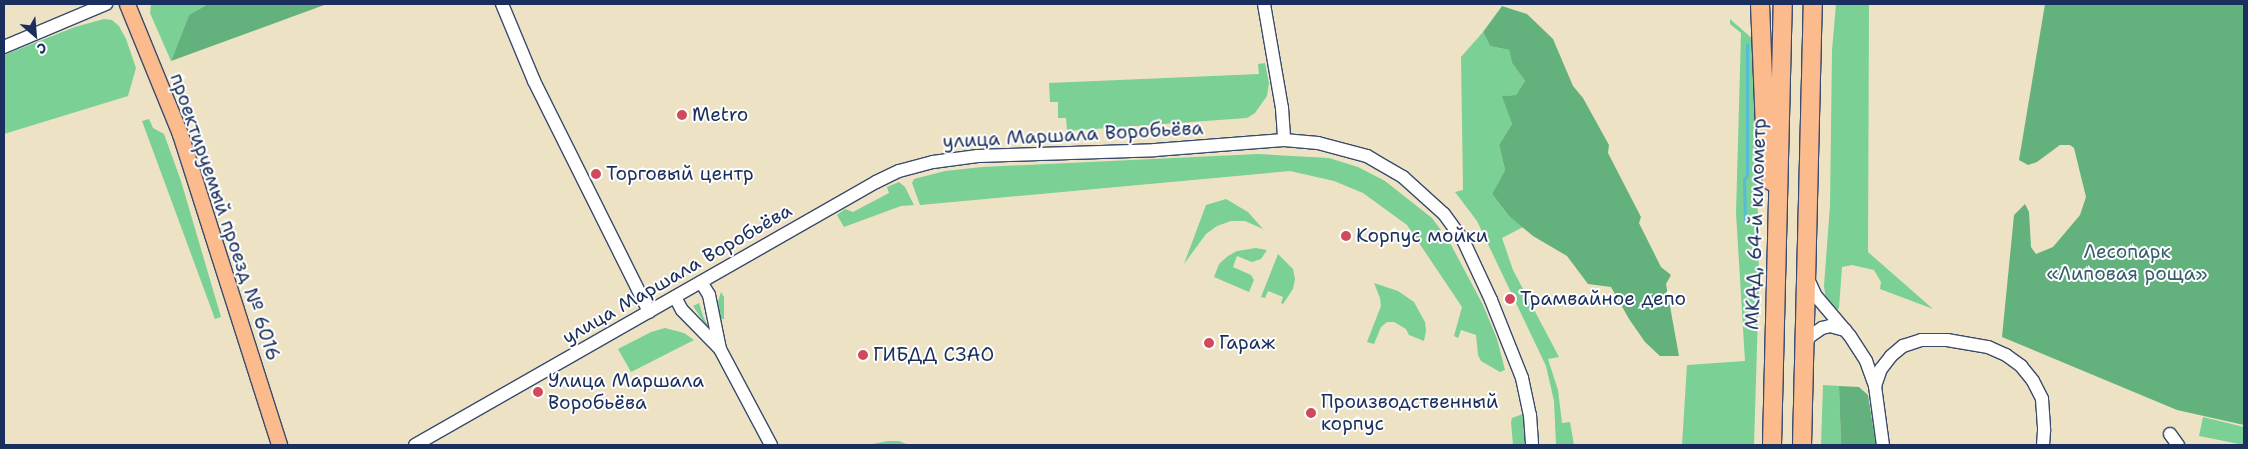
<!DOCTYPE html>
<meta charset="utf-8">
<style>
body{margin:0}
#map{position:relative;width:2248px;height:449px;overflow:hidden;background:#ede3c4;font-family:"Shantell Sans",sans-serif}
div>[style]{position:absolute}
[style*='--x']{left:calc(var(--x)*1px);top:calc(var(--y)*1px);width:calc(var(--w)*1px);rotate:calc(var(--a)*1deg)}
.green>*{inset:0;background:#7ad095}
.forest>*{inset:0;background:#63b27e}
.stream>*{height:2.5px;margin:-1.25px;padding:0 1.25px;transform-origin:1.25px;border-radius:1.25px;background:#56bdd4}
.roads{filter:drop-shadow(1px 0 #3a4a6d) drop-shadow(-1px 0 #3a4a6d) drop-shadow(0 1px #3a4a6d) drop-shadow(0 -1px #3a4a6d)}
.minor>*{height:12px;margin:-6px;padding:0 6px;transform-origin:6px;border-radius:6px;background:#fff}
.major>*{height:15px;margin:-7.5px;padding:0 7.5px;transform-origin:7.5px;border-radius:7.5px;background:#fbbb8d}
.highway>*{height:18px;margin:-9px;padding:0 9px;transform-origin:9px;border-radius:9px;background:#fbbb8d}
.dots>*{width:14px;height:14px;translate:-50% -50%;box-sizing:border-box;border:2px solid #fff;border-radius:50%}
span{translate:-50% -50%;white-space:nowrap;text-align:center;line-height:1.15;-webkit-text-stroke:4px #fff;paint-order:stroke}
.poi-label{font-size:19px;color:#1b2f5e}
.left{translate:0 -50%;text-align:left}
.street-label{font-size:19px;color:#1b2f5e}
.park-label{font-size:19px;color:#385f6e}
.frame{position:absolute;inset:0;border:5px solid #1b2f5e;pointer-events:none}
.north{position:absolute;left:10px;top:10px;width:50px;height:50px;-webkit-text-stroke:4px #fff;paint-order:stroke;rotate:153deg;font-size:14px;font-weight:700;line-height:20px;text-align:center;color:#1b2f5e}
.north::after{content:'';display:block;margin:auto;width:18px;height:22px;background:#1b2f5e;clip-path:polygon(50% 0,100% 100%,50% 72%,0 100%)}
</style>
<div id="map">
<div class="green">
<i style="clip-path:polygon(151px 4px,208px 4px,189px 15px,171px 61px,150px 13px)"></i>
<i style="clip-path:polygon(1836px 4px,1869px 4px,1868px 252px,1933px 309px,1880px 289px,1881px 282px,1874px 270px,1852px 265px,1842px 267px,1839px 308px,1835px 312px,1826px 301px,1824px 286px,1830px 205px,1832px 50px)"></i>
<i style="clip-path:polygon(104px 19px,112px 20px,119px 26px,126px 39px,136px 68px,128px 96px,4px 134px,4px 55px,75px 27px)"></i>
<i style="clip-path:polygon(1730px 19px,1755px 41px,1759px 282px,1754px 445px,1682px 445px,1687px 365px,1745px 361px,1736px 213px,1741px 33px,1730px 24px)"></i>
<i style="clip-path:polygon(1483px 32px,1490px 46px,1509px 50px,1512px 63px,1525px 81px,1516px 95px,1503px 96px,1512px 124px,1499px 145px,1505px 170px,1492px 194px,1509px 216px,1523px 227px,1502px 238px,1513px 270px,1559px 357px,1548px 359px,1558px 390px,1562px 423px,1570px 422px,1574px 445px,1556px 445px,1554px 401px,1546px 366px,1477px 221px,1455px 192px,1463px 190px,1461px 57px)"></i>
<i style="clip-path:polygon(1265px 63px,1269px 83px,1267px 96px,1255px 113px,1247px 118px,1067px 131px,1066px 118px,1058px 118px,1058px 102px,1050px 102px,1049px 83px,1259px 74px,1258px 64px)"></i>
<i style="clip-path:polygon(149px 119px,153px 128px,164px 134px,181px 181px,221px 317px,215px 319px,142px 121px)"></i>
<i style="clip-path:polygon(1258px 154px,1329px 158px,1358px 167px,1385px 181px,1432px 218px,1449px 241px,1483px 305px,1497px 339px,1505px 370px,1500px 372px,1481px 361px,1478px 355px,1476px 335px,1461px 330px,1458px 338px,1454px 336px,1462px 307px,1407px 225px,1363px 193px,1334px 181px,1290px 171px,920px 205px,912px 183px,914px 179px,945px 171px,982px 167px)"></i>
<i style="clip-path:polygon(899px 182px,905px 187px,914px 205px,901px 206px,844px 227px,837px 215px,845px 209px,853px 212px,889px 193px,887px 187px)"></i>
<i style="clip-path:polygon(1226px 199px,1248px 212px,1263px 229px,1245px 221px,1231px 221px,1217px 226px,1206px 234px,1184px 264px,1206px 205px)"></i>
<i style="clip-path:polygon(1256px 248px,1267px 250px,1261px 259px,1252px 262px,1237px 256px,1233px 267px,1251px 275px,1254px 280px,1249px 292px,1214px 277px,1219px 264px,1228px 256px,1237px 251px)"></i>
<i style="clip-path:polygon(1278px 254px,1293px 269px,1295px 279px,1293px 289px,1283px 304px,1281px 303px,1283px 297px,1268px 291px,1265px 298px,1261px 297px)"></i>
<i style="clip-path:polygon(1374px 283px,1398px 291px,1414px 302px,1425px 322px,1426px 331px,1424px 341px,1409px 335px,1406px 329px,1394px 322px,1387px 322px,1381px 327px,1374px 344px,1367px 342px,1381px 306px,1380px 298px)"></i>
<i style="clip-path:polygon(721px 292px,724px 297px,724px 319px,720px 319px,716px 308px)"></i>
<i style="clip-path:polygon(699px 303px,703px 316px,710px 331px,693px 306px)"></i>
<i style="clip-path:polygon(665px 328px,684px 333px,694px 340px,631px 372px,618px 349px,651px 332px)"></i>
<i style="clip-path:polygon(1823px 385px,1839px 386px,1841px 445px,1821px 445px)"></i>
<i style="clip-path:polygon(1523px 414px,1527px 445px,1513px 445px,1511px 422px,1512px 418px)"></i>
<i style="clip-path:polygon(2203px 417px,2244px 427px,2244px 445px,2199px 436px)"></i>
<i style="clip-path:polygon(888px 441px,899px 441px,909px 445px,867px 445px)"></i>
</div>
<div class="forest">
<i style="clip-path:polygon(208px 4px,327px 4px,171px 61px,189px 15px)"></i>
<i style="clip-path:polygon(2045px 4px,2244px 4px,2244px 425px,2177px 410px,2002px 337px,2014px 215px,2025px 204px,2029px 212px,2031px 247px,2036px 254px,2053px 247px,2080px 215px,2086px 197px,2074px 148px,2070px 145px,2060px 145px,2037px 162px,2028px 165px,2019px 160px)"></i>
<i style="clip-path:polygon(1502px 6px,1527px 14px,1553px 39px,1573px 86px,1583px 98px,1609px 145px,1608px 153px,1641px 217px,1639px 223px,1661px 267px,1671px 275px,1666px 284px,1679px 356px,1660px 356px,1645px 342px,1629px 319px,1611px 287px,1588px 284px,1567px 256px,1533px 236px,1509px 216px,1492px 194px,1505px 170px,1499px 145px,1512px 124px,1502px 96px,1516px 95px,1525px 81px,1512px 63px,1509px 50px,1490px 46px,1483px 32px)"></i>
<i style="clip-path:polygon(1839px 386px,1859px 387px,1868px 395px,1876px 445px,1841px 445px)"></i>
</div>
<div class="stream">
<i style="--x:1745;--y:222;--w:42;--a:-91.4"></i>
<i style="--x:1744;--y:180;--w:6;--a:-59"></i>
<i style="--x:1747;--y:175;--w:130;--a:-90"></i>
</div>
<div class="roads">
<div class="minor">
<i style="--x:502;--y:4;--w:83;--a:67.4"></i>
<i style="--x:534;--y:81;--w:258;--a:63.5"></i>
<i style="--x:1264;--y:4;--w:106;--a:80.2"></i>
<i style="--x:1282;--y:108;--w:32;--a:86"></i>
<i style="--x:4;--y:47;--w:111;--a:-22.9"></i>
<i style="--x:1808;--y:279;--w:19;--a:65"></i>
<i style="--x:1816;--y:296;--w:52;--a:49.6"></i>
<i style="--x:1850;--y:336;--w:30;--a:57"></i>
<i style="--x:1866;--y:361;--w:27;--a:70"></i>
<i style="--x:1875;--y:386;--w:60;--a:82.3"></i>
<i style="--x:701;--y:282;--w:15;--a:58"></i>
<i style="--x:709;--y:295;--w:55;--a:78.5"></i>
<i style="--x:675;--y:297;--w:15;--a:62"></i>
<i style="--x:682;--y:310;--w:54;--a:45.7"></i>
<i style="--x:720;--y:349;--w:109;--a:62"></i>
<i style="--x:1806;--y:346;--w:9;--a:-72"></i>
<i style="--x:1809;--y:337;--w:16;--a:-35"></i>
<i style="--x:1822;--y:328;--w:8;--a:-14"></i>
<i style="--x:1830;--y:326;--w:16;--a:15"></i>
<i style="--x:1875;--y:386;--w:18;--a:-71"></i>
<i style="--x:1881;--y:369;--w:16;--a:-52"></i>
<i style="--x:1891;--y:356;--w:16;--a:-40"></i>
<i style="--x:1903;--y:346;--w:19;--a:-18"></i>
<i style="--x:1921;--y:340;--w:26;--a:0"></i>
<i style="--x:1947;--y:340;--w:42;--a:9.7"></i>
<i style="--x:1988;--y:347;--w:20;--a:24"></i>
<i style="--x:2006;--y:355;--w:19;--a:36"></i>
<i style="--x:2021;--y:366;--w:19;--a:51"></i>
<i style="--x:2033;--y:381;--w:20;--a:63"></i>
<i style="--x:2042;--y:399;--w:32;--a:86"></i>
<i style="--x:2044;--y:431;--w:14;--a:94"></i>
<i style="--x:2170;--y:434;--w:14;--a:54"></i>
<i style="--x:415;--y:445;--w:531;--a:-29.7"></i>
<i style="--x:876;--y:182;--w:25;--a:-26"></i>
<i style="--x:899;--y:171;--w:35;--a:-15"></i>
<i style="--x:933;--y:162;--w:45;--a:-7.6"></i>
<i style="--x:978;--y:156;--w:177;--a:-1.9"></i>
<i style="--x:1155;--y:150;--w:129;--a:-4.4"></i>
<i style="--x:1284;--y:140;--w:34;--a:5"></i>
<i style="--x:1318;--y:143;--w:51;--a:14.9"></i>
<i style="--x:1367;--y:156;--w:42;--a:30.3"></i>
<i style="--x:1403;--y:177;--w:55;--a:42.1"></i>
<i style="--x:1444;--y:214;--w:34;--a:54"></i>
<i style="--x:1464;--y:242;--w:64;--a:65"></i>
<i style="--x:1491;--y:300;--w:84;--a:68.3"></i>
<i style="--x:1522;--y:378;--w:38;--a:78"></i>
<i style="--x:1530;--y:415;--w:30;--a:86"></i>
</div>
<div class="major">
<i style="--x:127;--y:4;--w:140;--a:67.8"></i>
<i style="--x:180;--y:134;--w:326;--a:72.3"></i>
</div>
<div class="highway">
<i style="--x:1760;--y:4;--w:147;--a:87.7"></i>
<i style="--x:1766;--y:151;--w:31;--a:79"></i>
<i style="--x:1772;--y:445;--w:441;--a:-88.6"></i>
<i style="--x:1802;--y:445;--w:441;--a:-88.6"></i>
</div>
</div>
<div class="dots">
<i style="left:682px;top:115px;background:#d1495b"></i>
<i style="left:596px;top:174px;background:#d1495b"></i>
<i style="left:1346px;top:236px;background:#d1495b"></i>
<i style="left:1510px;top:299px;background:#d1495b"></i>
<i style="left:1209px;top:343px;background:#d1495b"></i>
<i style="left:863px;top:355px;background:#d1495b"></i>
<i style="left:538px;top:392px;background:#d1495b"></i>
<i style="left:1311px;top:413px;background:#d1495b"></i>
</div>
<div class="poi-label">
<span class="left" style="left:692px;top:115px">Metro</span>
<span class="left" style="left:606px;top:174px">Торговый центр</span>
<span class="left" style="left:1356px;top:236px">Корпус мойки</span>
<span class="left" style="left:1520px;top:299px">Трамвайное депо</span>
<span class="left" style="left:1219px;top:343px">Гараж</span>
<span class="left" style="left:873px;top:355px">ГИБДД СЗАО</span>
<span class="left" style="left:548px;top:392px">Улица Маршала<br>Воробьёва</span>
<span class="left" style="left:1321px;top:413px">Производственный<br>корпус</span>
</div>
<div class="street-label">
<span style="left:1073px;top:135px;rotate:-3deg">улица Маршала Воробьёва</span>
<span style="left:225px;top:217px;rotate:71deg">проектируемый проезд № 6016</span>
<span style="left:1756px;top:224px;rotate:-88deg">МКАД, 64-й километр</span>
<span style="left:677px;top:274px;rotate:-30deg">улица Маршала Воробьёва</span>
</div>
<div class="park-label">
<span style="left:2127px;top:263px">Лесопарк<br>«Липовая роща»</span>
</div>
<div class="frame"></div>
<div class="north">С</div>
</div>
